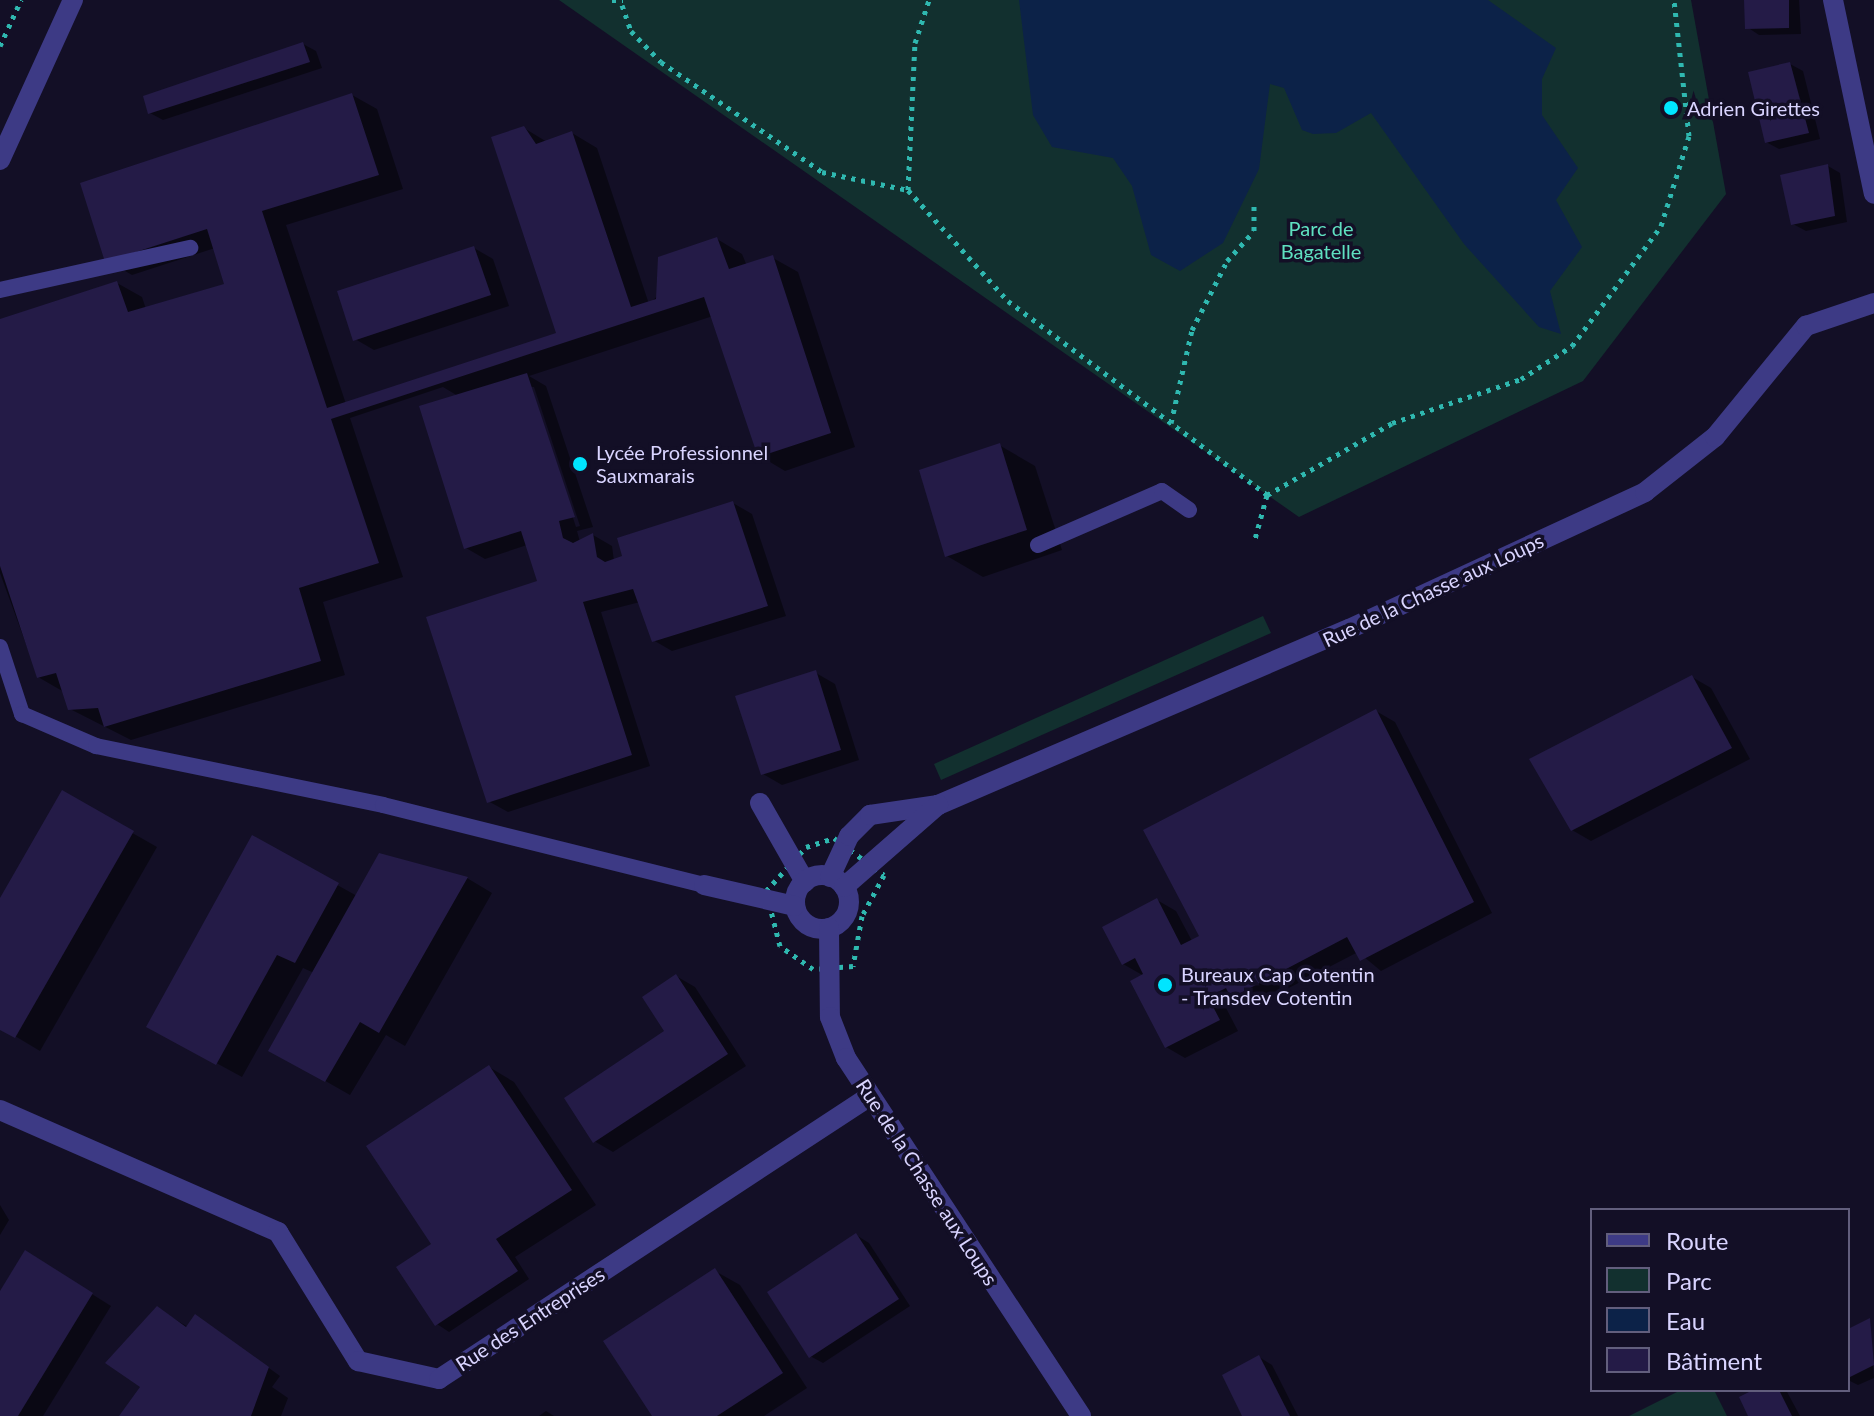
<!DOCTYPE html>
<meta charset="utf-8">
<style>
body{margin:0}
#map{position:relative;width:1874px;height:1416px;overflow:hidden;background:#130f26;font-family:Lato,sans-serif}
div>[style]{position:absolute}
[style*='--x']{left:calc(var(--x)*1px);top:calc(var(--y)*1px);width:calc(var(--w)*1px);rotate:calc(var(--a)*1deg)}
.green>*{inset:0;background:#12302f}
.water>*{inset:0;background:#0c2248}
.shadow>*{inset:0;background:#0007}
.building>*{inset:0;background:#241b47}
.path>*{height:5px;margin-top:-2.5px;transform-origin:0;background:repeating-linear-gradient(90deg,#2fb8b0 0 4px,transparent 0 10px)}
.service>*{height:16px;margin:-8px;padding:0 8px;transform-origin:8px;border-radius:8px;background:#3d3a85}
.minor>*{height:20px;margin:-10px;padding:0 10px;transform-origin:10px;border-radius:10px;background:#3d3a85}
.minor>.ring{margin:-10px;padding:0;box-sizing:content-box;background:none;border:20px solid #3d3a85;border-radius:50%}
.tertiary>*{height:20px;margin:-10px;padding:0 10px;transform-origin:10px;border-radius:10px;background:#3d3a85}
.dots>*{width:22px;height:22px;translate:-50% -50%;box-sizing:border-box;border:4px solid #130f26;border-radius:50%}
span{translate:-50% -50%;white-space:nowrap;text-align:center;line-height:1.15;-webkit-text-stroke:7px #130f26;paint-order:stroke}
.poi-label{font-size:20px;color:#d9d4ff}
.left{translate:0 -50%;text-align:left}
.park-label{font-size:20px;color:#5fe0c0}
.street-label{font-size:20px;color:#d9d4ff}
.legend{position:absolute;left:1590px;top:1208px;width:260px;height:184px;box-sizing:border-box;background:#130f26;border:2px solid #625e7d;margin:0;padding:10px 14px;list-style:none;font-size:24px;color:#d9d4ff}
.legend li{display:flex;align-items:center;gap:16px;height:40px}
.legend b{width:40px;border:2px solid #625e7d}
</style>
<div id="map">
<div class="green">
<i style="clip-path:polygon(559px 0,1691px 0,1726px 194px,1583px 381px,1299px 517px)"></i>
<i style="clip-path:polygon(1263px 616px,1271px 633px,941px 780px,934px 764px)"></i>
<i style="clip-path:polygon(1681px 1390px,1714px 1390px,1727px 1416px,1629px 1416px)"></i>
</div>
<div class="water">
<i style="clip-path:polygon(1019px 0,1488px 0,1556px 48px,1542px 79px,1542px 115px,1578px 168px,1556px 200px,1582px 247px,1550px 291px,1561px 334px,1539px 327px,1464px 244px,1371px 113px,1336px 133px,1313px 134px,1302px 130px,1284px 88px,1270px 84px,1259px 169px,1223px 243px,1180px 271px,1151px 255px,1132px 186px,1113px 158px,1052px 147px,1033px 115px)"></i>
</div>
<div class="shadow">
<i style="clip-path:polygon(1746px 0,1799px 0,1801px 34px,1759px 35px,1747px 27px)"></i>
<i style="clip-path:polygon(303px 44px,316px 51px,322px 68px,163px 120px,150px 113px)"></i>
<i style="clip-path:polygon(1790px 64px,1803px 71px,1820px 139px,1779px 149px,1766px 142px)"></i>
<i style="clip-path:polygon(evenodd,352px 95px,377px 109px,403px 189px,286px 225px,346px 404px,559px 334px,524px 128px,547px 142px,572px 133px,597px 148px,649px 304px,717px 239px,742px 254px,747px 266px,773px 258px,798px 272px,855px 447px,785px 471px,760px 456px,713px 316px,529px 376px,546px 386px,593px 527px,577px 531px,580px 542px,593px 535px,612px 546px,614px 561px,733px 503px,752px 514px,786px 616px,672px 651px,653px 640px,640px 602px,601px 612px,650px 766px,508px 812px,488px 801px,539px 582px,527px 545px,485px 559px,466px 548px,458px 396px,443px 387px,350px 418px,403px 577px,323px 602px,345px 675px,131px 740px,70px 709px,64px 692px,38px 677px,0 573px,0 321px,117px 283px,142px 297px,146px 309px,227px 285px,215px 248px,132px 275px,106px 260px,352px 95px,530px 387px,534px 387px,580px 526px,576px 527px,530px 387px)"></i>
<i style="clip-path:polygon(1828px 166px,1840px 173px,1847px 222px,1806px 231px,1793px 224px)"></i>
<i style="clip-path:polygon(474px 248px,493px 259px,509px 306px,374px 350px,355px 339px)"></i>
<i style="clip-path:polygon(999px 445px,1035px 466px,1062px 550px,983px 577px,947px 556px)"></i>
<i style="clip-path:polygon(816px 673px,835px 684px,859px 760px,782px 785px,763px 774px)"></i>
<i style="clip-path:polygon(1692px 677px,1711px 688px,1750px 759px,1591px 841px,1572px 830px)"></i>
<i style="clip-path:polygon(1376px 711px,1395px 722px,1492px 913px,1381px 971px,1358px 952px,1252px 1007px,1240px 1001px,1226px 1008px,1238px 1031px,1185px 1058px,1166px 1047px,1144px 976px,1123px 964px,1157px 900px,1176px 911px,1192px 941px,1202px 936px)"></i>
<i style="clip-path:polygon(62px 793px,157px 847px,40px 1051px,0 1027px,0 902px)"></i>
<i style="clip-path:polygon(253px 838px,357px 896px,467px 878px,492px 893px,405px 1046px,386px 1035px,350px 1095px,271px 1050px,314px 973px,303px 968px,242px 1077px,174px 1040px)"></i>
<i style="clip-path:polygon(676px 976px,695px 987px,746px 1066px,613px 1152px,594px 1141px,667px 1032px)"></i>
<i style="clip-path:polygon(489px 1067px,514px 1082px,596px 1205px,515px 1257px,529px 1279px,449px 1332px,437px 1324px,434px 1244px)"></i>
<i style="clip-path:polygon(0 1205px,9px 1220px,0 1235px)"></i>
<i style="clip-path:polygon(856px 1235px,869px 1243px,910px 1306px,823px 1363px,810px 1356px)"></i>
<i style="clip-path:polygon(44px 1264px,111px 1306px,43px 1416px,0 1416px,0 1295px)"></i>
<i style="clip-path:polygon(715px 1271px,740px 1285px,807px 1388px,764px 1416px,654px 1416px)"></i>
<i style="clip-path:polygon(158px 1309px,188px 1327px,208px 1324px,280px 1376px,272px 1387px,288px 1398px,281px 1416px,122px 1416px,143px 1386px)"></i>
<i style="clip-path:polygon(1870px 1320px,1874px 1378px,1858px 1385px,1848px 1380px,1848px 1331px)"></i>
<i style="clip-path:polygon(1259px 1357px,1272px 1365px,1298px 1416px,1250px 1416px)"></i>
<i style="clip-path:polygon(1758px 1390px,1786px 1390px,1800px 1416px,1751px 1416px)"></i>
<i style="clip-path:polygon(546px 1411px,554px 1416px,539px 1416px)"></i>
</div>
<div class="building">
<i style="clip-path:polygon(1744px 0,1789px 0,1789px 28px,1745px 29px)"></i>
<i style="clip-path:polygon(303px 42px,310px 62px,148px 114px,143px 96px)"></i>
<i style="clip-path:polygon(1790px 62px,1809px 133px,1765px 143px,1748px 72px)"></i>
<i style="clip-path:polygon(352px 93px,379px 175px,262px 211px,327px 408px,556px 333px,491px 137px,524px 126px,536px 144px,572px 131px,631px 307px,656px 299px,658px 257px,717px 237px,729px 269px,773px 255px,831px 433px,758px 457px,704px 297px,331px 419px,379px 563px,299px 588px,321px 661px,104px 727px,98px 708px,68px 710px,56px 673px,37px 678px,0 566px,0 319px,117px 281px,128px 312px,224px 284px,207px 229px,105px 262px,80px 183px)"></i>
<i style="clip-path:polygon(1828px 164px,1835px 216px,1791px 225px,1780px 175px)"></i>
<i style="clip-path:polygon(474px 246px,491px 295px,353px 341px,337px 291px)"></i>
<i style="clip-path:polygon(527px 373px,575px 517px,559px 521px,563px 538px,573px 543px,593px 533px,597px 557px,605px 562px,622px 556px,617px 538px,733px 501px,768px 606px,652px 642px,633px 589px,583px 602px,632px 755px,487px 803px,426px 617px,537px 581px,521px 531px,464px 549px,419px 406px)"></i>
<i style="clip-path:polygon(1000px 443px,1027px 530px,945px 557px,919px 470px)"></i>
<i style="clip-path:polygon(816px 670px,841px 750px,761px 775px,735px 696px)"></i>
<i style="clip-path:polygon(1692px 675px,1732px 748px,1571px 831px,1529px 759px)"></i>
<i style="clip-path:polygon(1376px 709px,1474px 902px,1360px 961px,1347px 937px,1231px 998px,1226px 988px,1208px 997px,1220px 1020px,1165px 1048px,1130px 981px,1143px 974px,1135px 958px,1122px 965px,1102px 927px,1157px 898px,1181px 945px,1199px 936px,1143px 830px)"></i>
<i style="clip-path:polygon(62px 790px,134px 831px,15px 1038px,0 1030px,0 898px)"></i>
<i style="clip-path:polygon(252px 835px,339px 883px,295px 963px,277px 955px,216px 1065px,146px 1027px)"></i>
<i style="clip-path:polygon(379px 853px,468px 877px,379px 1033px,360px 1022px,325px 1082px,268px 1051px)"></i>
<i style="clip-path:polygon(676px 974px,728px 1054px,593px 1143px,564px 1098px,664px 1031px,642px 997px)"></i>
<i style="clip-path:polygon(489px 1065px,572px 1190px,496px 1239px,518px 1271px,435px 1326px,396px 1267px,431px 1244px,366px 1146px)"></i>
<i style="clip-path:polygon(856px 1233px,899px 1299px,809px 1358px,767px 1292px)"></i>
<i style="clip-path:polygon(25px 1250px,93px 1293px,18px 1416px,0 1416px,0 1291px)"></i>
<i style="clip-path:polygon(715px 1268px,783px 1373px,717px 1416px,652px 1416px,603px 1341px)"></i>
<i style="clip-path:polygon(157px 1306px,186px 1327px,195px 1314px,269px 1367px,251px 1416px,119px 1416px,140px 1387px,105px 1363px)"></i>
<i style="clip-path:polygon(1870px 1318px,1874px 1365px,1848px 1378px,1848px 1329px)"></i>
<i style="clip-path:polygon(1259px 1355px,1290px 1416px,1242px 1416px,1222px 1375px)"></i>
<i style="clip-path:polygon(1753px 1390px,1779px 1390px,1792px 1416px,1748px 1416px,1739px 1397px)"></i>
</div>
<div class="path">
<i style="--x:612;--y:0;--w:11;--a:0"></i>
<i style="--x:622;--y:5;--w:28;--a:71"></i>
<i style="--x:631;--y:31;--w:43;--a:45.9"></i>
<i style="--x:661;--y:62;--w:195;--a:34.3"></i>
<i style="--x:822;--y:172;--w:88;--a:11.8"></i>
<i style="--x:908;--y:190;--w:149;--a:48"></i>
<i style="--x:1008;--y:301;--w:324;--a:36.8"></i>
<i style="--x:1267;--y:495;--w:46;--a:105.3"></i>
<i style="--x:0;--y:46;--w:51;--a:-65.5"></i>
<i style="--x:908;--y:190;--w:147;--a:-87.3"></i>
<i style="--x:915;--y:43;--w:45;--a:-72"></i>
<i style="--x:1171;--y:423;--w:95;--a:-77.3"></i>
<i style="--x:1192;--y:330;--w:77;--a:-63.1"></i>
<i style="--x:1227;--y:261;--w:40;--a:-48"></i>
<i style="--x:1254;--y:231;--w:29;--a:-90"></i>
<i style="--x:1267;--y:495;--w:144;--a:-29.9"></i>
<i style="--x:1392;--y:423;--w:136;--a:-18.8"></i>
<i style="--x:1521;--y:379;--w:61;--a:-32.9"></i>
<i style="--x:1572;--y:346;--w:149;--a:-53.4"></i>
<i style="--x:1661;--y:226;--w:94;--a:-72.7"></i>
<i style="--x:1689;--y:136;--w:137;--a:-96.3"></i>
<i style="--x:834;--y:838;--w:62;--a:36.5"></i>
<i style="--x:884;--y:875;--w:47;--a:118.2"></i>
<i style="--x:862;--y:916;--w:51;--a:100.2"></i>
<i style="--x:853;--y:966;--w:40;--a:175.7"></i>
<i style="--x:813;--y:969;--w:40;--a:-145.1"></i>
<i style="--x:780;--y:946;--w:57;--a:-104.3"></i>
<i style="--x:766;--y:891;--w:59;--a:-47.7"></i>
<i style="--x:806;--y:847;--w:29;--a:-18"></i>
</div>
<div class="service">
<i style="--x:0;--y:290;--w:195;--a:-12.5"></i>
<i style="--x:1038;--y:545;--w:135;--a:-23.5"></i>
<i style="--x:1162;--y:491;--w:33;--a:35"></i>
<i style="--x:0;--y:647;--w:71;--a:71.8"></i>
<i style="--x:22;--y:714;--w:81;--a:23.4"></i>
<i style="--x:96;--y:746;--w:293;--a:11.6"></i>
<i style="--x:383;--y:805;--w:331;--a:14"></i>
</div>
<div class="minor">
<i style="--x:1833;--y:0;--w:198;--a:78.1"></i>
<i style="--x:760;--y:803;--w:91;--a:60.3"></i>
<i class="ring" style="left:795px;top:875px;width:34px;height:34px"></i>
<i style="--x:830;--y:877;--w:45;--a:-65.1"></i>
<i style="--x:849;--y:836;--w:30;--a:-45"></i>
<i style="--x:870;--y:815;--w:69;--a:-8.4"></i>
<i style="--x:938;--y:805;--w:447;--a:-23.2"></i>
<i style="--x:1349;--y:629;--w:326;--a:-24.8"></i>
<i style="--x:1645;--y:492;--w:89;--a:-38.2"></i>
<i style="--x:1715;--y:437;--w:144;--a:-50.7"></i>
<i style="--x:1806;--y:326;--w:72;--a:-18.7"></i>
<i style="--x:704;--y:885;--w:93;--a:13"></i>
<i style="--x:844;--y:887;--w:125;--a:-41.1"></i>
<i style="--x:829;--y:928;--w:89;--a:89.4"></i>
<i style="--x:830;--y:1017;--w:44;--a:68.7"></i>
<i style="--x:846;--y:1058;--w:428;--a:56.7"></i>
<i style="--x:0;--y:1110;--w:304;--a:23.7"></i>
<i style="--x:278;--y:1232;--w:152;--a:58.2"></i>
<i style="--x:358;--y:1361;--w:83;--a:12.5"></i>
<i style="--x:439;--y:1379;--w:516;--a:-33.29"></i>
</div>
<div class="tertiary">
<i style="--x:0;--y:160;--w:176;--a:-65.5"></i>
</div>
<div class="dots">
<i style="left:1671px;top:108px;background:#00e5ff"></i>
<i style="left:580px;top:464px;background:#00e5ff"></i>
<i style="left:1165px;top:985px;background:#00e5ff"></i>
</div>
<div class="poi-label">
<span class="left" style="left:1687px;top:108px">Adrien Girettes</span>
<span class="left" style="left:596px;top:464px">Lycée Professionnel<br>Sauxmarais</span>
<span class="left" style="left:1181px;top:986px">Bureaux Cap Cotentin<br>- Transdev Cotentin</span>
</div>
<div class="park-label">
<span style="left:1321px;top:240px">Parc de<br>Bagatelle</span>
</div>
<div class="street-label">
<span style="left:1433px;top:590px;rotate:-25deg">Rue de la Chasse aux Loups</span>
<span style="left:927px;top:1182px;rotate:57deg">Rue de la Chasse aux Loups</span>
<span style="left:530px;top:1319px;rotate:-33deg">Rue des Entreprises</span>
</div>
<ul class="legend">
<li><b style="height:10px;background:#3d3a85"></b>Route</li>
<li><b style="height:22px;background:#12302f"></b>Parc</li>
<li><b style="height:22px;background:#0c2248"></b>Eau</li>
<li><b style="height:22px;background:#241b47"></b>Bâtiment</li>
</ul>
</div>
